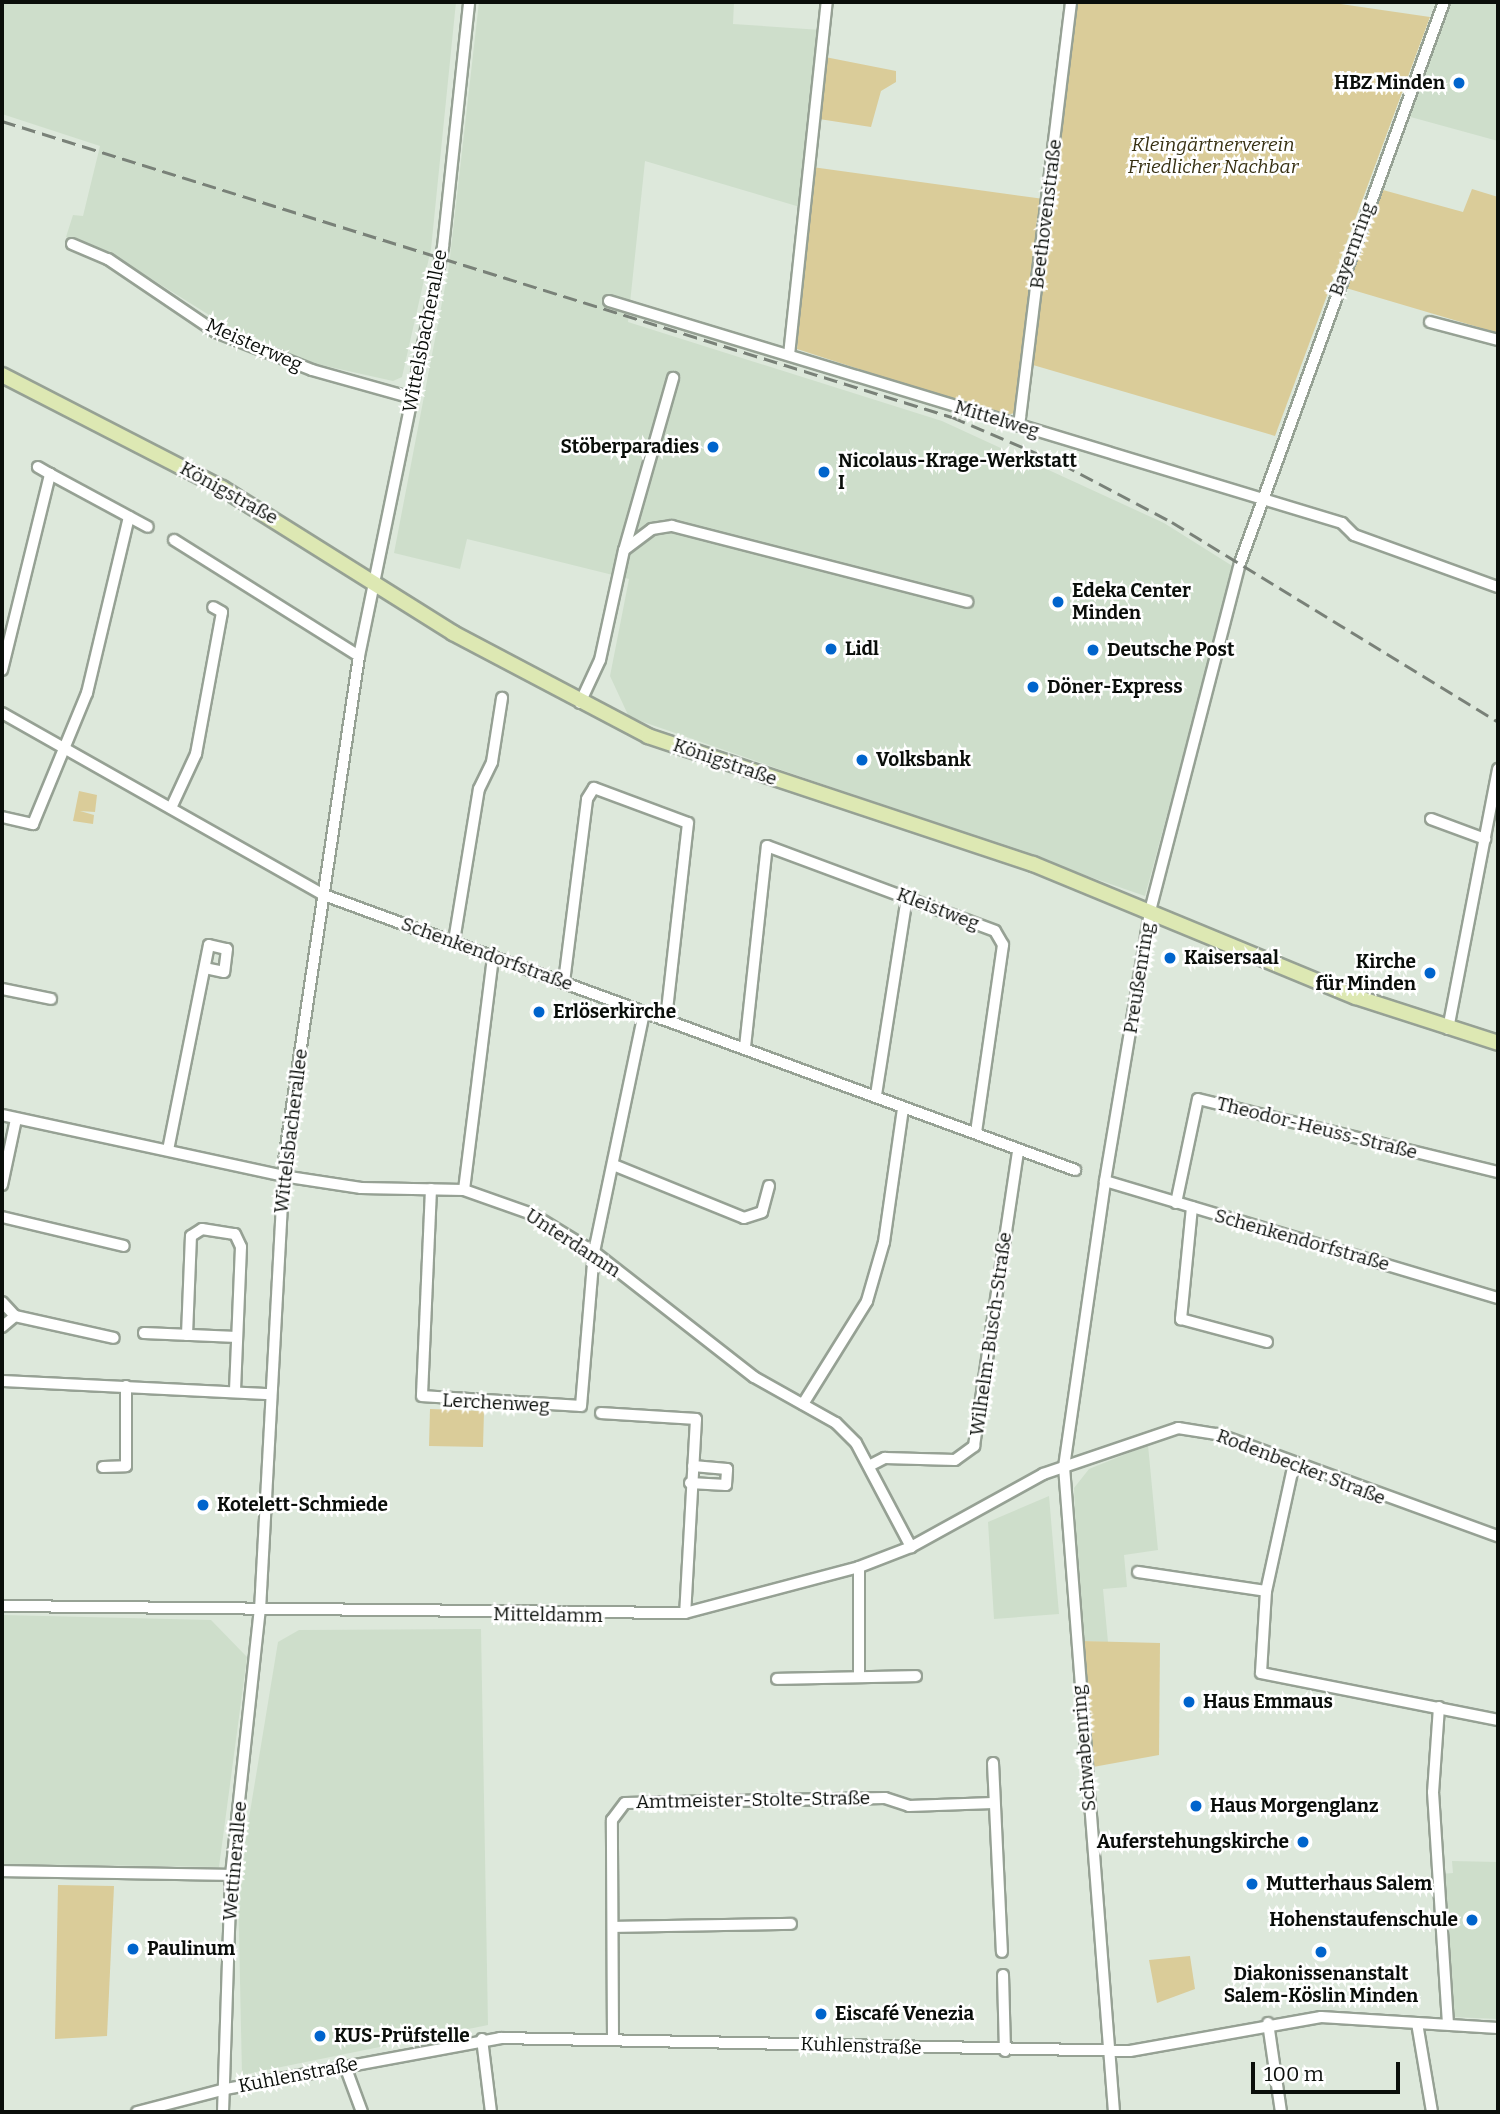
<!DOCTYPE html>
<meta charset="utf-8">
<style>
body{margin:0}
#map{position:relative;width:1500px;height:2114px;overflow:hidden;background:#dde8db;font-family:Bitter,serif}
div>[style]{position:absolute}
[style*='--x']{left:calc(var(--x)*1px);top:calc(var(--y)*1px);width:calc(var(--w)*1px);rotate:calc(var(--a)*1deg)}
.built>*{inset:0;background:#cedecb}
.green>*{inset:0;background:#dacc99}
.roads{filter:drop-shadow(2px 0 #96a194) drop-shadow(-2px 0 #96a194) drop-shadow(0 2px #96a194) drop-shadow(0 -2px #96a194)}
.minor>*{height:10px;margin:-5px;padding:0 5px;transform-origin:5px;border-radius:5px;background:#fff}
.major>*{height:14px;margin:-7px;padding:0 7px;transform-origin:7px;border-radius:7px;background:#dde8b3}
.rail>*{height:2.5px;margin-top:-1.25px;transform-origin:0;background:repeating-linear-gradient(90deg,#798178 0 14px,transparent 0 21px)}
.dots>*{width:19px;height:19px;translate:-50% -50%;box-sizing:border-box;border:4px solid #fff;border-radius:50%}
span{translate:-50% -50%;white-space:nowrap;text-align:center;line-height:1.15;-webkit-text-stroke:5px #fff;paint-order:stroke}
.poi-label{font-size:19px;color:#0a0e0a;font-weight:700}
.right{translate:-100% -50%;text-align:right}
.left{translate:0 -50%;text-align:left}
.park-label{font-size:19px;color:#362f11;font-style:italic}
.street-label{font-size:19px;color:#0a0e0a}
.frame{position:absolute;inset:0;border:4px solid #0a0e0a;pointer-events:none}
.scale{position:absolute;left:1251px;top:2062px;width:149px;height:32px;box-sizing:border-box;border:4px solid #0a0e0a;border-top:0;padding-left:9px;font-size:21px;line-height:24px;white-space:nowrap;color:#0a0e0a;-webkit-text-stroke:5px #fff;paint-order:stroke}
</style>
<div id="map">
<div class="built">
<i style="clip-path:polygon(2px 2px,456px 2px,431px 249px,402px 377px,393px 381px,312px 363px,222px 323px,113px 255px,66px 237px,73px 215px,83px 216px,100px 146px,2px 114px)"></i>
<i style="clip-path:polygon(479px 2px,734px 2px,733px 24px,821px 30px,800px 207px,645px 161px,628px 322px,942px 421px,1164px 523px,1234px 567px,1145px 896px,629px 717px,610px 676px,629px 579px,467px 539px,460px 569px,394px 553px,449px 266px)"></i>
<i style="clip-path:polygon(1452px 2px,1498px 2px,1498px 141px,1407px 116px)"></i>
<i style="clip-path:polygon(1148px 1445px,1158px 1550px,1124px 1555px,1127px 1587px,1103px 1589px,1108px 1642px,1081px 1641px,1074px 1488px,1089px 1469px)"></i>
<i style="clip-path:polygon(1049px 1496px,1059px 1614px,994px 1619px,988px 1522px)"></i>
<i style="clip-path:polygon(2px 1615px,211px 1620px,247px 1657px,219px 1867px,2px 1864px)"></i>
<i style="clip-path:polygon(481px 1629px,488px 2025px,242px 2075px,238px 1885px,278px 1642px,299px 1630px)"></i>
<i style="clip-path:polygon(1452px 1861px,1498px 1862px,1498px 2019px,1453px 2017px,1441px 1874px,1453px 1873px)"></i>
</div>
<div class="green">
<i style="clip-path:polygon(1075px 2px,1327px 2px,1430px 17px,1275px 436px,1033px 365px)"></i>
<i style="clip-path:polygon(825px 57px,896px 71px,896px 82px,881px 91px,871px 127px,819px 119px)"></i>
<i style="clip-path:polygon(812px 167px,1044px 199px,1014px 413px,1004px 416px,797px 349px)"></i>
<i style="clip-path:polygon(1472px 189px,1498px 197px,1498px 333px,1346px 288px,1383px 190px,1463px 212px)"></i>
<i style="clip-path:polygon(79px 791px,97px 795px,95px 812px,80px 811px,94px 815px,93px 824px,73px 821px)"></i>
<i style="clip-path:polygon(430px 1409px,484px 1411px,483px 1447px,429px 1446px)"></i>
<i style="clip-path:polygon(1081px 1641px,1160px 1643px,1159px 1755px,1093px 1767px)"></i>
<i style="clip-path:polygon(58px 1885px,114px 1886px,107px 2036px,55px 2039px)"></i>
<i style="clip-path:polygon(1190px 1956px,1195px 1989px,1157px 2003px,1149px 1960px)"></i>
</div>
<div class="roads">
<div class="minor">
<i style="--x:72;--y:244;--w:39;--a:23"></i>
<i style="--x:108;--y:259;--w:130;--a:34.1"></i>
<i style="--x:216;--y:332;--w:103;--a:21.6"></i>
<i style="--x:312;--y:370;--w:104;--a:15.6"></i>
<i style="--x:609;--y:301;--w:766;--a:16.85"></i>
<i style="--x:1342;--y:523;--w:17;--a:45"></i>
<i style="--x:1354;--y:535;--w:153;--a:19.9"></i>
<i style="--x:1430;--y:322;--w:70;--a:14.8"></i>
<i style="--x:789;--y:355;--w:355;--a:-83.9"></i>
<i style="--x:1019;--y:426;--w:427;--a:-83"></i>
<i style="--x:50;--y:474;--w:111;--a:28.4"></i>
<i style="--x:174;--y:540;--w:218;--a:32.1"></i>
<i style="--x:625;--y:547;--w:176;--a:-74.1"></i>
<i style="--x:2;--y:670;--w:202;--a:-76.2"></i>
<i style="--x:50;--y:474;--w:14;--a:-150"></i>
<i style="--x:580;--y:703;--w:47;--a:-65.1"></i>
<i style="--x:600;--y:660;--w:113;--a:-77.7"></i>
<i style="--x:624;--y:550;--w:35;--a:-37"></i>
<i style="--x:652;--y:529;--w:20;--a:-9"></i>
<i style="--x:672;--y:526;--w:305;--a:14.4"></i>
<i style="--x:2;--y:713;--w:370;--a:29.5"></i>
<i style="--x:324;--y:895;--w:800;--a:20.11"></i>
<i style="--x:171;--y:808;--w:60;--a:-65.2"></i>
<i style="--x:196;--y:754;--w:144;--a:-79.6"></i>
<i style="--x:222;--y:612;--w:10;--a:-151"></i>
<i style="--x:2;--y:817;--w:32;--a:13"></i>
<i style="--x:33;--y:824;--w:142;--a:-67.6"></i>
<i style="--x:87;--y:693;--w:181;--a:-76.6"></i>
<i style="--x:1431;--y:819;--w:58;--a:20.3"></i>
<i style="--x:454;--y:941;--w:154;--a:-80.7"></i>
<i style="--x:479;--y:789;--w:30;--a:-64"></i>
<i style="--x:492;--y:762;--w:65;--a:-81.1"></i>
<i style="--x:564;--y:982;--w:184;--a:-82.8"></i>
<i style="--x:587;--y:799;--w:13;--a:-58"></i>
<i style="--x:594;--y:788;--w:100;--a:20.4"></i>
<i style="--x:688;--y:823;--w:196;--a:96.4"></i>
<i style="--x:2;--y:989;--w:50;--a:11.5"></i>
<i style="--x:1448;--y:1029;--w:265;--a:-79.1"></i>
<i style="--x:745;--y:1047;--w:202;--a:-83.8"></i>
<i style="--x:767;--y:846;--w:243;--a:20.4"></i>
<i style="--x:995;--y:931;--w:16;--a:60"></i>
<i style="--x:1003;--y:945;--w:189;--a:98.2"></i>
<i style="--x:876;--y:1095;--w:201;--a:-81.1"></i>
<i style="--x:2;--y:1115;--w:294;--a:12.2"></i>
<i style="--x:289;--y:1177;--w:73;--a:8.7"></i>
<i style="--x:361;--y:1188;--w:103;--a:1.1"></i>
<i style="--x:464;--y:1190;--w:72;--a:19.4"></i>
<i style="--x:532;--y:1214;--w:73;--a:31.5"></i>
<i style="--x:594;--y:1252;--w:203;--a:38"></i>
<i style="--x:754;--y:1377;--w:94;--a:29.3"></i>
<i style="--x:836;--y:1423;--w:28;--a:45"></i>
<i style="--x:856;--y:1443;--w:118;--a:62.1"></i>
<i style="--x:168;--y:1150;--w:209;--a:-78.7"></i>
<i style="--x:209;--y:945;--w:18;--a:13"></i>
<i style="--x:227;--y:949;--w:23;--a:97"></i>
<i style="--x:224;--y:972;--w:19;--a:-168"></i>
<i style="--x:616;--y:1166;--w:138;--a:22.1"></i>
<i style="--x:744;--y:1218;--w:19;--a:-18"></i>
<i style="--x:762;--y:1212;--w:27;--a:-75"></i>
<i style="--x:1105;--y:1181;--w:410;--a:16.6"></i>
<i style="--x:2;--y:1185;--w:67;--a:-78"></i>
<i style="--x:431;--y:1189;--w:207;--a:92.5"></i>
<i style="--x:422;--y:1396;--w:159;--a:3.6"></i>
<i style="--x:581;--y:1406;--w:155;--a:-85.2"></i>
<i style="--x:594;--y:1252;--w:244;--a:-78.2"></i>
<i style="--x:464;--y:1190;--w:235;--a:-82.9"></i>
<i style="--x:1176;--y:1203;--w:106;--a:-78.1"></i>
<i style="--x:1198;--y:1099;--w:309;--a:13.7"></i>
<i style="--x:1192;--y:1207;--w:113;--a:95.6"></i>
<i style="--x:1181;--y:1319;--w:89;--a:15"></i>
<i style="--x:2;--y:1217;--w:125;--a:13.4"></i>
<i style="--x:2;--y:1302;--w:19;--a:47"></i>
<i style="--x:15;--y:1316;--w:17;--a:140"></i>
<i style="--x:15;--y:1316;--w:101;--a:12.5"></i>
<i style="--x:144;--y:1333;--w:93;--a:2.5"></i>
<i style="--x:187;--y:1335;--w:99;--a:-87.7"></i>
<i style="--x:191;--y:1236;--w:13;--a:-32"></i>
<i style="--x:202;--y:1229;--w:33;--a:9"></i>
<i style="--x:235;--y:1234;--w:14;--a:65"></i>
<i style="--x:241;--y:1247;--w:144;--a:92.4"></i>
<i style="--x:2;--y:1381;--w:269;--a:2.8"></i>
<i style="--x:803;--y:1404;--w:121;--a:-58.1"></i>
<i style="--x:867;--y:1301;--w:61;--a:-73.9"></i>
<i style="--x:884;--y:1242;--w:134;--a:-81.9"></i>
<i style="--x:601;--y:1413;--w:95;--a:3.6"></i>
<i style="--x:696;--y:1419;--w:194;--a:93.2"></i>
<i style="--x:1294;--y:1463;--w:131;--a:102.3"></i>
<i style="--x:1266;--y:1591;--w:82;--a:93.5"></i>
<i style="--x:1261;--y:1673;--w:242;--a:11.2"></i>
<i style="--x:869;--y:1466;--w:18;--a:-27"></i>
<i style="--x:885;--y:1458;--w:70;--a:1.6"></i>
<i style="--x:955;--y:1460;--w:24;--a:-36"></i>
<i style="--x:974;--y:1446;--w:297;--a:-81.5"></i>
<i style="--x:103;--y:1467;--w:23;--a:-2"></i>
<i style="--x:126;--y:1466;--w:80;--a:-90"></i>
<i style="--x:690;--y:1483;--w:36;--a:3"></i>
<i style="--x:726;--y:1485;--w:16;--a:-86"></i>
<i style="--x:727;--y:1469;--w:34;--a:-175"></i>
<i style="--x:1138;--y:1572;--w:129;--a:8.4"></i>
<i style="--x:2;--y:1606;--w:683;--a:0.59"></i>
<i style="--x:685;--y:1613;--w:180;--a:-14.8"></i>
<i style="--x:859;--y:1567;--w:56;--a:-21"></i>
<i style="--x:911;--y:1547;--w:151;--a:-28.9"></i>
<i style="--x:1043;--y:1474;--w:143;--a:-18.8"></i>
<i style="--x:1178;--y:1428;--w:39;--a:9"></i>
<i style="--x:1217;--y:1434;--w:299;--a:20"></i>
<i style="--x:859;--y:1675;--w:108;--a:-90"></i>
<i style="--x:777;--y:1679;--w:139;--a:-1.2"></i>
<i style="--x:1439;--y:1707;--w:85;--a:94"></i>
<i style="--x:1433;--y:1792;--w:232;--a:86.3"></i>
<i style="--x:993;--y:1763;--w:189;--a:87.3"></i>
<i style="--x:2;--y:1871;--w:229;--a:1"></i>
<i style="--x:614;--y:1927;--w:177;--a:-1"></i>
<i style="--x:1003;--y:1975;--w:76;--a:88.5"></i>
<i style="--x:1268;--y:2023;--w:90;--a:81.7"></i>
<i style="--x:1417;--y:2023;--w:90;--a:80.4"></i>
<i style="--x:613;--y:2038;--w:218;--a:-90.3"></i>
<i style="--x:612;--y:1820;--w:21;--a:-53"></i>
<i style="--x:625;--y:1803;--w:260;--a:-1.1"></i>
<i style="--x:885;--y:1798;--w:25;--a:18"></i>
<i style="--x:909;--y:1806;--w:84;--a:-2"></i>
<i style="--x:482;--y:2039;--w:74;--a:83"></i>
<i style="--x:345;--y:2066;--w:49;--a:69.7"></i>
<i style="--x:137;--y:2112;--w:92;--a:-14.5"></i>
<i style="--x:226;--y:2089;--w:279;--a:-10.5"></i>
<i style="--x:500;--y:2038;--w:630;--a:1.18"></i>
<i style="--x:1130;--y:2051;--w:194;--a:-10.1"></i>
<i style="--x:1321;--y:2017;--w:177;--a:3.6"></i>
<i style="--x:223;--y:2112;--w:237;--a:-88.1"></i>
<i style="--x:231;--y:1875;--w:267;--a:-83.8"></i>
<i style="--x:260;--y:1610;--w:450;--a:-86.9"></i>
<i style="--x:284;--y:1161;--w:511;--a:-81.55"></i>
<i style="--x:359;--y:656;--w:418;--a:-78.4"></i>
<i style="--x:443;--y:247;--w:246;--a:-83.9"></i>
<i style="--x:1114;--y:2112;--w:647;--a:-94.43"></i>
<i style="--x:1064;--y:1467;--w:289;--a:-81.8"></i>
<i style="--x:1105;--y:1181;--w:274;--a:-80.5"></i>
<i style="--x:1150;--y:911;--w:359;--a:-75.5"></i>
<i style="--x:1240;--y:563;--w:597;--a:-70.02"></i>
</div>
<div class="major">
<i style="--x:2;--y:375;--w:247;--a:27.2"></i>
<i style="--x:222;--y:488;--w:273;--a:32.1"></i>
<i style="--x:453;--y:633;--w:221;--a:27.8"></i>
<i style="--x:648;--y:736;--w:406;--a:18.4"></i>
<i style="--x:1033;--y:864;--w:349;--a:22.4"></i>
<i style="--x:1356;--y:997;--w:149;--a:17.9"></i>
</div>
</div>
<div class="rail">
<i style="--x:2;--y:121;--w:995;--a:17.31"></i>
<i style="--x:952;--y:417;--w:120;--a:23.1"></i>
<i style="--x:1062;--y:464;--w:124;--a:27.8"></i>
<i style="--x:1172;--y:522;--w:382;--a:31.5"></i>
</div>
<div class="dots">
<i style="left:1459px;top:83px;background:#0064cc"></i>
<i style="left:713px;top:447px;background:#0064cc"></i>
<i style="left:824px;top:472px;background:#0064cc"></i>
<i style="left:1058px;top:602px;background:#0064cc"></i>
<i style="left:831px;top:649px;background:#0064cc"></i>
<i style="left:1093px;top:650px;background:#0064cc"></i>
<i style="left:1033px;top:687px;background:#0064cc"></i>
<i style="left:862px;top:760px;background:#0064cc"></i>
<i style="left:1170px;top:958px;background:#0064cc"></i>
<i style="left:1430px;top:973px;background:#0064cc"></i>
<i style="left:539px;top:1012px;background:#0064cc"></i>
<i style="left:203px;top:1505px;background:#0064cc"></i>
<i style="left:1189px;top:1702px;background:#0064cc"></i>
<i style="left:1196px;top:1806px;background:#0064cc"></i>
<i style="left:1303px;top:1842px;background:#0064cc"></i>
<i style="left:1252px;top:1884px;background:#0064cc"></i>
<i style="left:1472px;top:1920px;background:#0064cc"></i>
<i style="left:133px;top:1949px;background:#0064cc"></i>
<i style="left:1321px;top:1952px;background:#0064cc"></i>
<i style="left:821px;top:2014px;background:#0064cc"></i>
<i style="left:320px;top:2036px;background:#0064cc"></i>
</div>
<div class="poi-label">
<span class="right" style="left:1445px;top:83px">HBZ Minden</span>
<span class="right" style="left:699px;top:447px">Stöberparadies</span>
<span class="left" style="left:838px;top:472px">Nicolaus-Krage-Werkstatt<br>I</span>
<span class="left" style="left:1072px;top:602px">Edeka Center<br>Minden</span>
<span class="left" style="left:845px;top:649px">Lidl</span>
<span class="left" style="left:1107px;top:650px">Deutsche Post</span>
<span class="left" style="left:1047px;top:687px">Döner-Express</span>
<span class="left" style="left:876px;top:760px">Volksbank</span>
<span class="left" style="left:1184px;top:958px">Kaisersaal</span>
<span class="right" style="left:1416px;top:973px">Kirche<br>für Minden</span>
<span class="left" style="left:553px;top:1012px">Erlöserkirche</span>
<span class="left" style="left:217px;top:1505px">Kotelett-Schmiede</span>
<span class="left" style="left:1203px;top:1702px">Haus Emmaus</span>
<span class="left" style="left:1210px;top:1806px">Haus Morgenglanz</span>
<span class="right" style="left:1289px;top:1842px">Auferstehungskirche</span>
<span class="left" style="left:1266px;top:1884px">Mutterhaus Salem</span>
<span class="right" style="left:1458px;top:1920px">Hohenstaufenschule</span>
<span class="left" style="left:147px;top:1949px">Paulinum</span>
<span style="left:1321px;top:1985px">Diakonissenanstalt<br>Salem-Köslin Minden</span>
<span class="left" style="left:835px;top:2014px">Eiscafé Venezia</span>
<span class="left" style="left:334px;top:2036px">KUS-Prüfstelle</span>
</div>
<div class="park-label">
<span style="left:1213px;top:156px">Kleingärtnerverein<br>Friedlicher Nachbar</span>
</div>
<div class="street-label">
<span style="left:1046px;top:214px;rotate:-83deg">Beethovenstraße</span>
<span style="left:1352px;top:249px;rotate:-70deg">Bayernring</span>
<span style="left:425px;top:331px;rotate:-79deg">Wittelsbacherallee</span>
<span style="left:254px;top:345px;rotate:24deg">Meisterweg</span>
<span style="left:997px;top:419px;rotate:17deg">Mittelweg</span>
<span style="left:229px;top:493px;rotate:29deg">Königstraße</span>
<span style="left:725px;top:762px;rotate:19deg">Königstraße</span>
<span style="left:938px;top:909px;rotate:21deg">Kleistweg</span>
<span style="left:487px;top:954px;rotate:20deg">Schenkendorfstraße</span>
<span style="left:1139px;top:978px;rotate:-81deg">Preußenring</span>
<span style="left:1317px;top:1128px;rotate:14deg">Theodor-Heuss-Straße</span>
<span style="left:291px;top:1131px;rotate:-83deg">Wittelsbacherallee</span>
<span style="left:1302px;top:1240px;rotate:16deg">Schenkendorfstraße</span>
<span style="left:573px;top:1243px;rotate:33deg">Unterdamm</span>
<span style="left:991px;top:1334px;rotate:-82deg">Wilhelm-Busch-Straße</span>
<span style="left:496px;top:1403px;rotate:3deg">Lerchenweg</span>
<span style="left:1301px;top:1467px;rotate:21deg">Rodenbecker Straße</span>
<span style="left:548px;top:1615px;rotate:1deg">Mitteldamm</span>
<span style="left:1084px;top:1748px;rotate:-95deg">Schwabenring</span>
<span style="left:753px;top:1800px;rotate:-1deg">Amtmeister-Stolte-Straße</span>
<span style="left:235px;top:1861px;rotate:-85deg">Wettinerallee</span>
<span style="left:861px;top:2046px;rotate:2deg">Kuhlenstraße</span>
<span style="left:298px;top:2075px;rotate:-11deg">Kuhlenstraße</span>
</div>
<div class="frame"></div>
<div class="scale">100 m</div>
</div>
